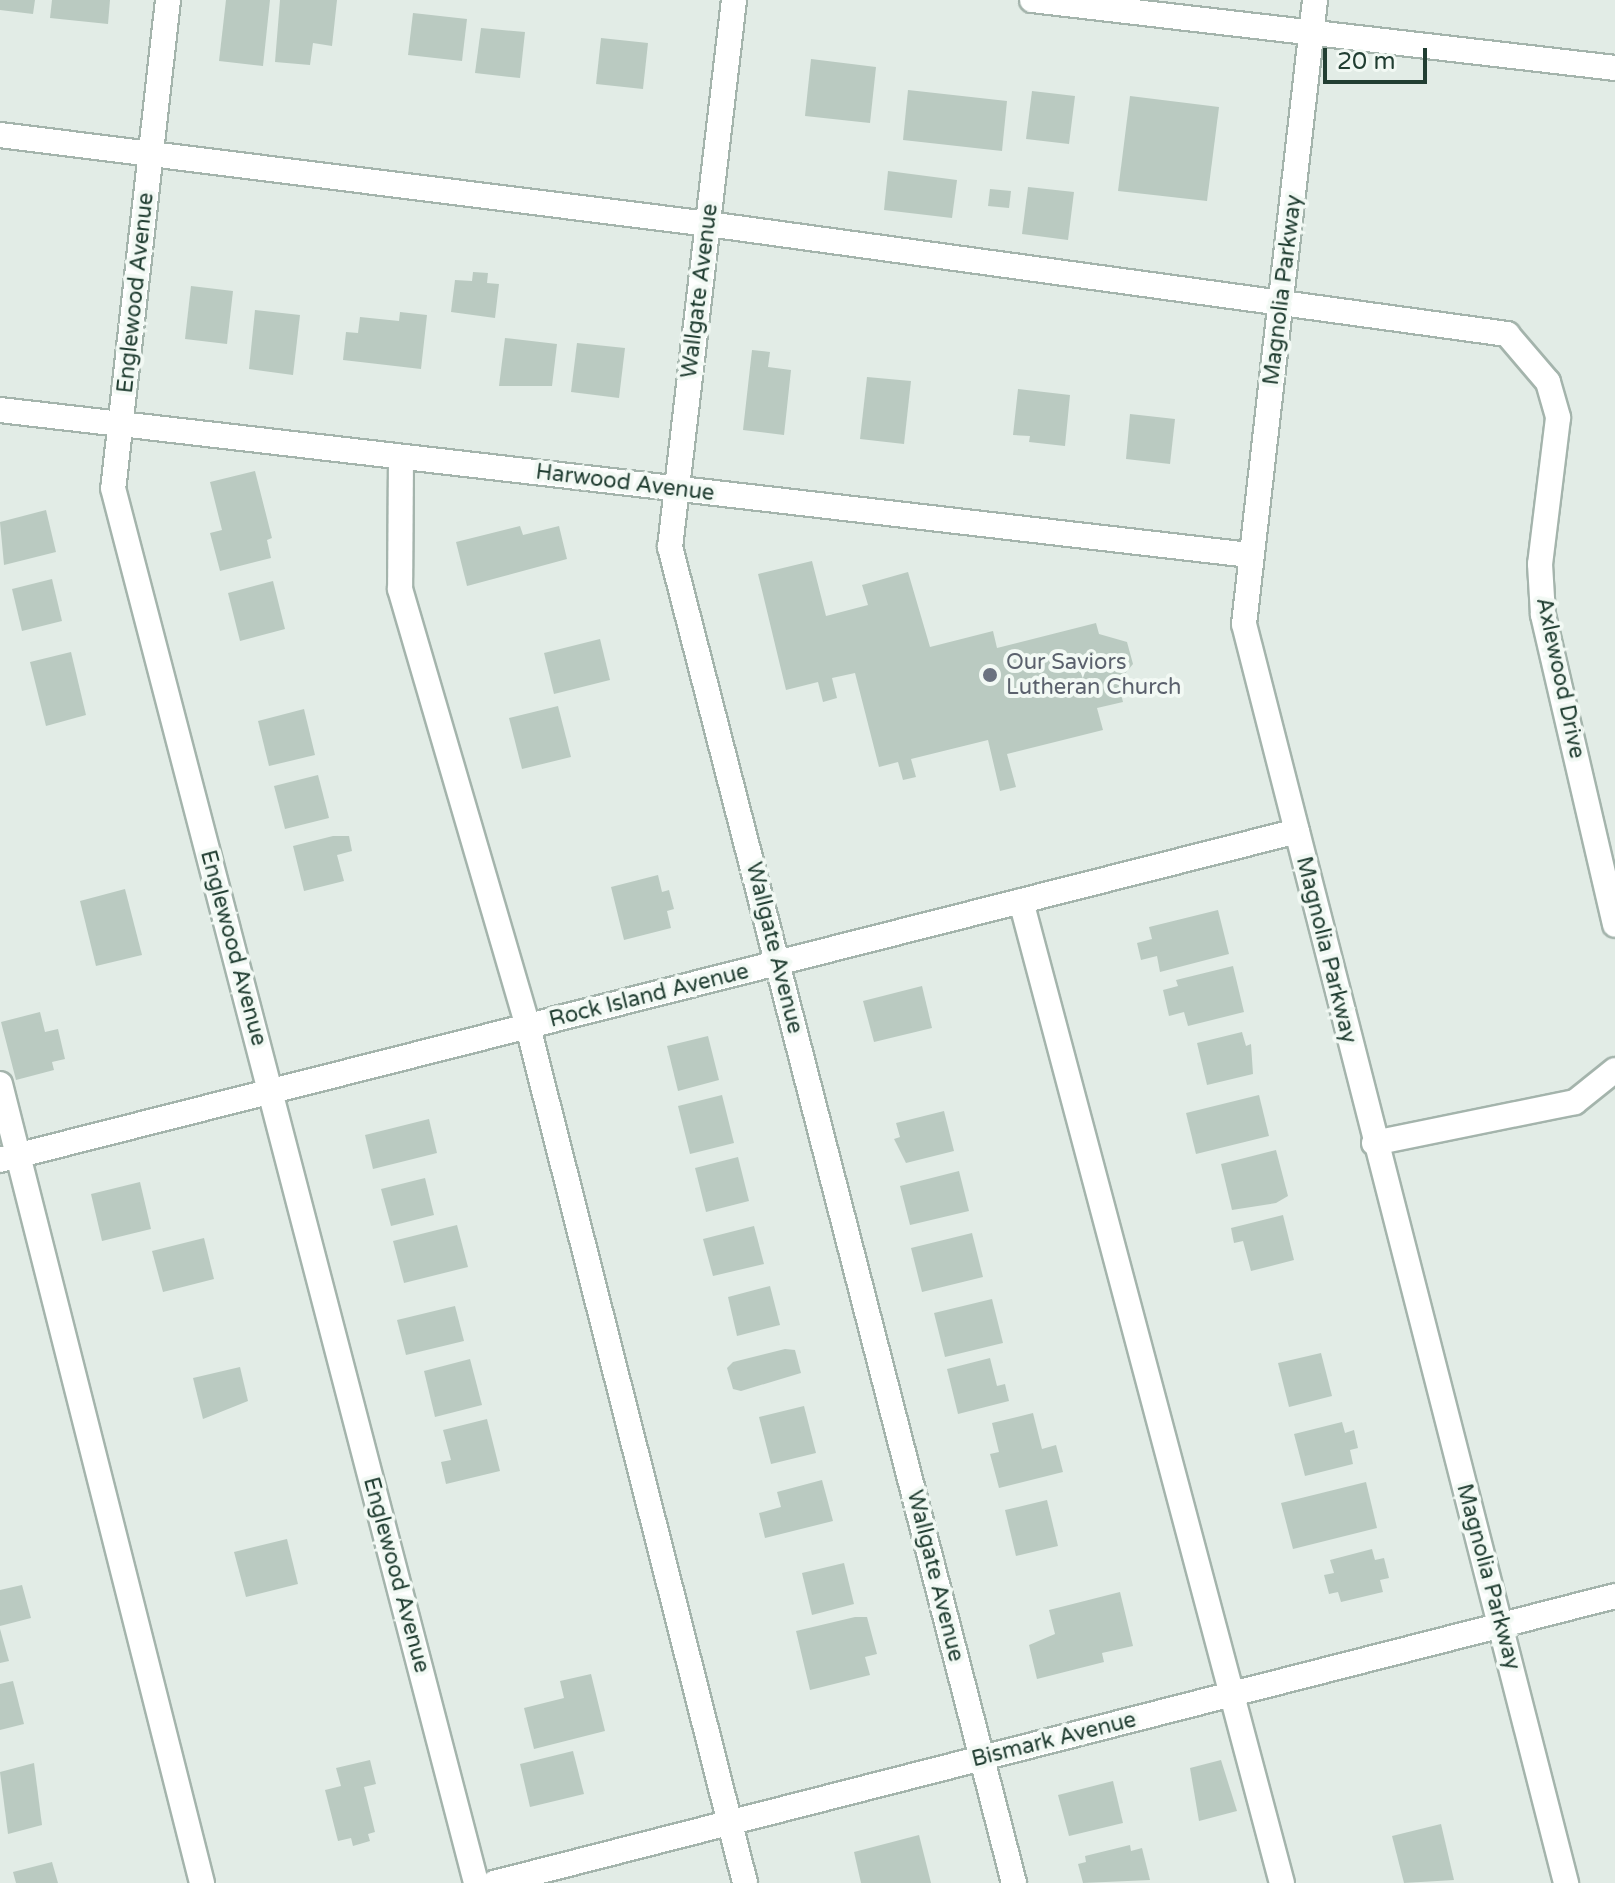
<!DOCTYPE html>
<style>
body{margin:0}
#map{position:relative;width:1615px;height:1883px;overflow:hidden;background:#e2ece6;font-family:"Varela Round",sans-serif}
div>[style]{position:absolute}
[style*='--x']{left:calc(var(--x)*1px);top:calc(var(--y)*1px);width:calc(var(--w)*1px);rotate:calc(var(--a)*1deg)}
.building>*{inset:0;background:#bacac1}
.roads{filter:drop-shadow(2px 0 #a4b4ac) drop-shadow(-2px 0 #a4b4ac) drop-shadow(0 2px #a4b4ac) drop-shadow(0 -2px #a4b4ac)}
.minor>*{height:24px;margin:-12px;padding:0 12px;transform-origin:12px;border-radius:12px;background:#fff}
.dots>*{width:22px;height:22px;translate:-50% -50%;box-sizing:border-box;border:4px solid #f2f9f4;border-radius:50%}
span{translate:-50% -50%;white-space:nowrap;text-align:center;line-height:1.15;-webkit-text-stroke:8px #f2f9f4;paint-order:stroke}
.street-label{font-size:22px;color:#213e32}
.worship-label{font-size:22px;color:#5b616d}
.left{translate:0 -50%;text-align:left}
.scale{position:absolute;left:1323px;top:48px;width:104px;height:36px;box-sizing:border-box;border:4px solid #213e32;border-top:0;padding-left:10px;font-size:24px;line-height:28px;white-space:nowrap;color:#213e32;-webkit-text-stroke:6px #f2f9f4;paint-order:stroke}
</style>
<div id="map">
<div class="building">
<i style="clip-path:polygon(0 0,35px 0,33px 14px,0 10px)"></i>
<i style="clip-path:polygon(52px 0,110px 0,108px 24px,50px 18px)"></i>
<i style="clip-path:polygon(226px 0,270px 0,263px 66px,219px 61px)"></i>
<i style="clip-path:polygon(280px 0,337px 0,332px 46px,313px 43px,310px 65px,275px 62px)"></i>
<i style="clip-path:polygon(413px 13px,467px 19px,462px 61px,408px 55px)"></i>
<i style="clip-path:polygon(481px 28px,525px 32px,520px 78px,475px 73px)"></i>
<i style="clip-path:polygon(601px 38px,648px 43px,643px 89px,596px 84px)"></i>
<i style="clip-path:polygon(811px 59px,876px 67px,870px 123px,805px 116px)"></i>
<i style="clip-path:polygon(908px 90px,1007px 101px,1002px 151px,903px 140px)"></i>
<i style="clip-path:polygon(1032px 91px,1075px 96px,1069px 144px,1026px 139px)"></i>
<i style="clip-path:polygon(1130px 96px,1219px 107px,1207px 201px,1118px 191px)"></i>
<i style="clip-path:polygon(888px 171px,957px 180px,952px 218px,884px 210px)"></i>
<i style="clip-path:polygon(1028px 187px,1074px 192px,1068px 240px,1022px 234px)"></i>
<i style="clip-path:polygon(990px 189px,1011px 191px,1009px 208px,988px 206px)"></i>
<i style="clip-path:polygon(473px 272px,488px 273px,487px 283px,499px 284px,495px 318px,451px 312px,455px 280px,472px 281px)"></i>
<i style="clip-path:polygon(191px 286px,233px 291px,227px 344px,185px 339px)"></i>
<i style="clip-path:polygon(255px 310px,300px 315px,293px 375px,249px 369px)"></i>
<i style="clip-path:polygon(400px 312px,427px 315px,421px 369px,343px 360px,346px 332px,358px 333px,360px 317px,399px 321px)"></i>
<i style="clip-path:polygon(505px 338px,557px 344px,552px 386px,499px 386px)"></i>
<i style="clip-path:polygon(577px 343px,625px 348px,619px 398px,571px 392px)"></i>
<i style="clip-path:polygon(752px 350px,770px 352px,768px 367px,791px 370px,784px 435px,743px 430px)"></i>
<i style="clip-path:polygon(867px 377px,911px 381px,904px 444px,860px 439px)"></i>
<i style="clip-path:polygon(1018px 389px,1070px 395px,1065px 446px,1029px 442px,1030px 436px,1013px 435px)"></i>
<i style="clip-path:polygon(1130px 414px,1175px 419px,1170px 464px,1126px 459px)"></i>
<i style="clip-path:polygon(255px 471px,272px 538px,267px 540px,271px 558px,220px 571px,210px 533px,222px 530px,210px 482px)"></i>
<i style="clip-path:polygon(46px 510px,56px 552px,4px 565px,0 522px)"></i>
<i style="clip-path:polygon(520px 526px,523px 535px,559px 526px,567px 559px,467px 586px,456px 542px)"></i>
<i style="clip-path:polygon(812px 561px,826px 616px,868px 605px,862px 585px,908px 572px,930px 647px,993px 631px,997px 648px,1096px 623px,1099px 634px,1127px 642px,1133px 664px,1118px 682px,1123px 702px,1097px 708px,1103px 730px,1007px 754px,1016px 787px,1000px 791px,988px 740px,911px 759px,916px 777px,903px 780px,898px 762px,879px 767px,855px 673px,832px 678px,837px 698px,823px 702px,818px 682px,786px 690px,758px 574px)"></i>
<i style="clip-path:polygon(52px 579px,62px 621px,22px 631px,12px 589px)"></i>
<i style="clip-path:polygon(273px 581px,285px 629px,240px 641px,228px 593px)"></i>
<i style="clip-path:polygon(600px 639px,610px 680px,554px 694px,544px 653px)"></i>
<i style="clip-path:polygon(71px 652px,86px 715px,46px 726px,30px 662px)"></i>
<i style="clip-path:polygon(558px 706px,571px 757px,522px 769px,509px 718px)"></i>
<i style="clip-path:polygon(304px 709px,315px 755px,269px 766px,258px 721px)"></i>
<i style="clip-path:polygon(318px 775px,329px 818px,285px 829px,274px 786px)"></i>
<i style="clip-path:polygon(333px 836px,349px 836px,352px 851px,337px 855px,344px 881px,304px 891px,293px 846px)"></i>
<i style="clip-path:polygon(658px 875px,662px 892px,669px 890px,674px 909px,667px 911px,671px 928px,624px 940px,611px 887px)"></i>
<i style="clip-path:polygon(125px 889px,142px 955px,96px 966px,80px 901px)"></i>
<i style="clip-path:polygon(1218px 910px,1229px 954px,1160px 972px,1157px 956px,1141px 960px,1137px 943px,1152px 939px,1149px 927px)"></i>
<i style="clip-path:polygon(1233px 966px,1244px 1012px,1188px 1026px,1184px 1012px,1169px 1016px,1163px 990px,1178px 986px,1176px 980px)"></i>
<i style="clip-path:polygon(922px 986px,932px 1028px,874px 1042px,863px 1001px)"></i>
<i style="clip-path:polygon(40px 1012px,45px 1032px,58px 1029px,65px 1059px,52px 1062px,54px 1070px,16px 1080px,1px 1022px)"></i>
<i style="clip-path:polygon(1242px 1032px,1246px 1046px,1251px 1044px,1253px 1074px,1207px 1085px,1197px 1043px)"></i>
<i style="clip-path:polygon(708px 1036px,719px 1080px,678px 1091px,667px 1046px)"></i>
<i style="clip-path:polygon(722px 1095px,734px 1143px,690px 1154px,678px 1106px)"></i>
<i style="clip-path:polygon(1259px 1095px,1269px 1136px,1196px 1154px,1186px 1113px)"></i>
<i style="clip-path:polygon(944px 1111px,954px 1151px,906px 1163px,894px 1139px,900px 1137px,896px 1123px)"></i>
<i style="clip-path:polygon(429px 1119px,437px 1153px,373px 1169px,365px 1135px)"></i>
<i style="clip-path:polygon(1276px 1150px,1288px 1196px,1276px 1203px,1232px 1210px,1221px 1164px)"></i>
<i style="clip-path:polygon(738px 1157px,749px 1201px,706px 1212px,695px 1168px)"></i>
<i style="clip-path:polygon(959px 1171px,969px 1211px,910px 1225px,900px 1186px)"></i>
<i style="clip-path:polygon(425px 1178px,434px 1215px,391px 1226px,381px 1189px)"></i>
<i style="clip-path:polygon(140px 1182px,151px 1229px,102px 1241px,91px 1194px)"></i>
<i style="clip-path:polygon(1283px 1215px,1294px 1260px,1251px 1271px,1243px 1241px,1234px 1243px,1231px 1228px)"></i>
<i style="clip-path:polygon(457px 1225px,468px 1267px,404px 1283px,393px 1241px)"></i>
<i style="clip-path:polygon(754px 1226px,764px 1264px,713px 1276px,703px 1239px)"></i>
<i style="clip-path:polygon(972px 1233px,983px 1277px,922px 1292px,911px 1248px)"></i>
<i style="clip-path:polygon(204px 1238px,214px 1279px,163px 1292px,152px 1251px)"></i>
<i style="clip-path:polygon(770px 1286px,780px 1325px,737px 1336px,728px 1297px)"></i>
<i style="clip-path:polygon(992px 1299px,1003px 1343px,945px 1357px,934px 1313px)"></i>
<i style="clip-path:polygon(455px 1306px,464px 1341px,406px 1355px,397px 1320px)"></i>
<i style="clip-path:polygon(785px 1349px,795px 1350px,801px 1373px,741px 1391px,733px 1389px,727px 1368px,733px 1362px)"></i>
<i style="clip-path:polygon(1321px 1353px,1332px 1396px,1289px 1407px,1278px 1363px)"></i>
<i style="clip-path:polygon(990px 1358px,997px 1386px,1005px 1384px,1009px 1401px,958px 1414px,947px 1369px)"></i>
<i style="clip-path:polygon(470px 1359px,482px 1405px,435px 1417px,424px 1371px)"></i>
<i style="clip-path:polygon(240px 1367px,248px 1401px,203px 1419px,193px 1378px)"></i>
<i style="clip-path:polygon(804px 1406px,816px 1453px,771px 1464px,759px 1417px)"></i>
<i style="clip-path:polygon(1033px 1413px,1042px 1449px,1056px 1445px,1063px 1472px,999px 1488px,990px 1454px,999px 1452px,992px 1423px)"></i>
<i style="clip-path:polygon(487px 1419px,500px 1471px,446px 1484px,441px 1462px,451px 1460px,443px 1430px)"></i>
<i style="clip-path:polygon(1342px 1422px,1345px 1433px,1354px 1430px,1358px 1448px,1350px 1450px,1353px 1464px,1305px 1476px,1294px 1434px)"></i>
<i style="clip-path:polygon(822px 1480px,833px 1521px,765px 1538px,759px 1513px,781px 1507px,777px 1492px)"></i>
<i style="clip-path:polygon(1366px 1482px,1377px 1528px,1293px 1549px,1281px 1503px)"></i>
<i style="clip-path:polygon(1047px 1500px,1058px 1546px,1016px 1556px,1005px 1510px)"></i>
<i style="clip-path:polygon(287px 1539px,298px 1584px,246px 1597px,234px 1552px)"></i>
<i style="clip-path:polygon(1372px 1549px,1375px 1560px,1384px 1558px,1389px 1578px,1380px 1580px,1383px 1592px,1341px 1602px,1338px 1592px,1329px 1594px,1324px 1575px,1334px 1573px,1330px 1560px)"></i>
<i style="clip-path:polygon(844px 1563px,854px 1604px,812px 1615px,802px 1573px)"></i>
<i style="clip-path:polygon(22px 1585px,31px 1618px,0 1626px,0 1590px)"></i>
<i style="clip-path:polygon(1120px 1592px,1133px 1646px,1102px 1653px,1104px 1662px,1037px 1679px,1029px 1645px,1055px 1634px,1049px 1610px)"></i>
<i style="clip-path:polygon(855px 1617px,867px 1617px,877px 1654px,865px 1657px,870px 1675px,810px 1690px,796px 1631px)"></i>
<i style="clip-path:polygon(0 1629px,9px 1661px,0 1663px)"></i>
<i style="clip-path:polygon(591px 1674px,605px 1731px,534px 1749px,524px 1708px,564px 1698px,560px 1681px)"></i>
<i style="clip-path:polygon(13px 1681px,24px 1724px,0 1730px,0 1684px)"></i>
<i style="clip-path:polygon(573px 1751px,584px 1794px,530px 1807px,520px 1764px)"></i>
<i style="clip-path:polygon(370px 1760px,376px 1784px,364px 1787px,375px 1832px,368px 1834px,370px 1841px,353px 1846px,351px 1838px,338px 1841px,325px 1790px,341px 1786px,336px 1768px)"></i>
<i style="clip-path:polygon(1221px 1760px,1237px 1811px,1199px 1821px,1190px 1768px)"></i>
<i style="clip-path:polygon(34px 1763px,42px 1825px,8px 1834px,0 1772px)"></i>
<i style="clip-path:polygon(1113px 1781px,1123px 1823px,1069px 1836px,1058px 1795px)"></i>
<i style="clip-path:polygon(1441px 1824px,1454px 1880px,1404px 1883px,1392px 1836px)"></i>
<i style="clip-path:polygon(919px 1835px,931px 1883px,861px 1883px,854px 1852px)"></i>
<i style="clip-path:polygon(1130px 1845px,1131px 1851px,1142px 1848px,1150px 1880px,1083px 1883px,1078px 1864px,1086px 1862px,1085px 1856px)"></i>
<i style="clip-path:polygon(52px 1862px,58px 1883px,16px 1883px,13px 1872px)"></i>
</div>
<div class="roads">
<div class="minor">
<i style="--x:168;--y:0;--w:491;--a:96.4"></i>
<i style="--x:113;--y:488;--w:1441;--a:75.41"></i>
<i style="--x:734;--y:0;--w:551;--a:96.67"></i>
<i style="--x:670;--y:547;--w:1380;--a:75.56"></i>
<i style="--x:1032;--y:0;--w:587;--a:6.65"></i>
<i style="--x:1315;--y:0;--w:628;--a:96.49"></i>
<i style="--x:1244;--y:624;--w:1300;--a:75.65"></i>
<i style="--x:0;--y:135;--w:714;--a:7.16"></i>
<i style="--x:708;--y:224;--w:807;--a:7.84"></i>
<i style="--x:1507;--y:334;--w:63;--a:49.5"></i>
<i style="--x:1548;--y:382;--w:37;--a:74"></i>
<i style="--x:1558;--y:418;--w:147;--a:97"></i>
<i style="--x:1540;--y:564;--w:51;--a:86.6"></i>
<i style="--x:1543;--y:615;--w:318;--a:76.9"></i>
<i style="--x:0;--y:410;--w:1257;--a:6.62"></i>
<i style="--x:401;--y:457;--w:132;--a:90.4"></i>
<i style="--x:400;--y:589;--w:456;--a:73.7"></i>
<i style="--x:528;--y:1027;--w:883;--a:75.77"></i>
<i style="--x:1021;--y:901;--w:1016;--a:75.12"></i>
<i style="--x:0;--y:1084;--w:824;--a:75.81"></i>
<i style="--x:1374;--y:1143;--w:205;--a:-11.5"></i>
<i style="--x:1575;--y:1102;--w:51;--a:-38.7"></i>
<i style="--x:0;--y:1160;--w:1338;--a:-14.23"></i>
<i style="--x:494;--y:1883;--w:1157;--a:-14.36"></i>
</div>
</div>
<div class="dots">
<i style="left:990px;top:675px;background:#6b7280"></i>
</div>
<div class="street-label">
<span style="left:1283px;top:290px;rotate:-83deg">Magnolia Parkway</span>
<span style="left:700px;top:291px;rotate:-83deg">Wallgate Avenue</span>
<span style="left:136px;top:293px;rotate:-84deg">Englewood Avenue</span>
<span style="left:625px;top:483px;rotate:7deg">Harwood Avenue</span>
<span style="left:1560px;top:678px;rotate:78deg">Axlewood Drive</span>
<span style="left:233px;top:948px;rotate:75deg">Englewood Avenue</span>
<span style="left:774px;top:948px;rotate:76deg">Wallgate Avenue</span>
<span style="left:1326px;top:950px;rotate:76deg">Magnolia Parkway</span>
<span style="left:649px;top:996px;rotate:-14deg">Rock Island Avenue</span>
<span style="left:396px;top:1575px;rotate:75deg">Englewood Avenue</span>
<span style="left:935px;top:1576px;rotate:76deg">Wallgate Avenue</span>
<span style="left:1488px;top:1577px;rotate:75deg">Magnolia Parkway</span>
<span style="left:1054px;top:1740px;rotate:-14deg">Bismark Avenue</span>
</div>
<div class="worship-label">
<span class="left" style="left:1006px;top:675px">Our Saviors<br>Lutheran Church</span>
</div>
<div class="scale">20 m</div>
</div>
